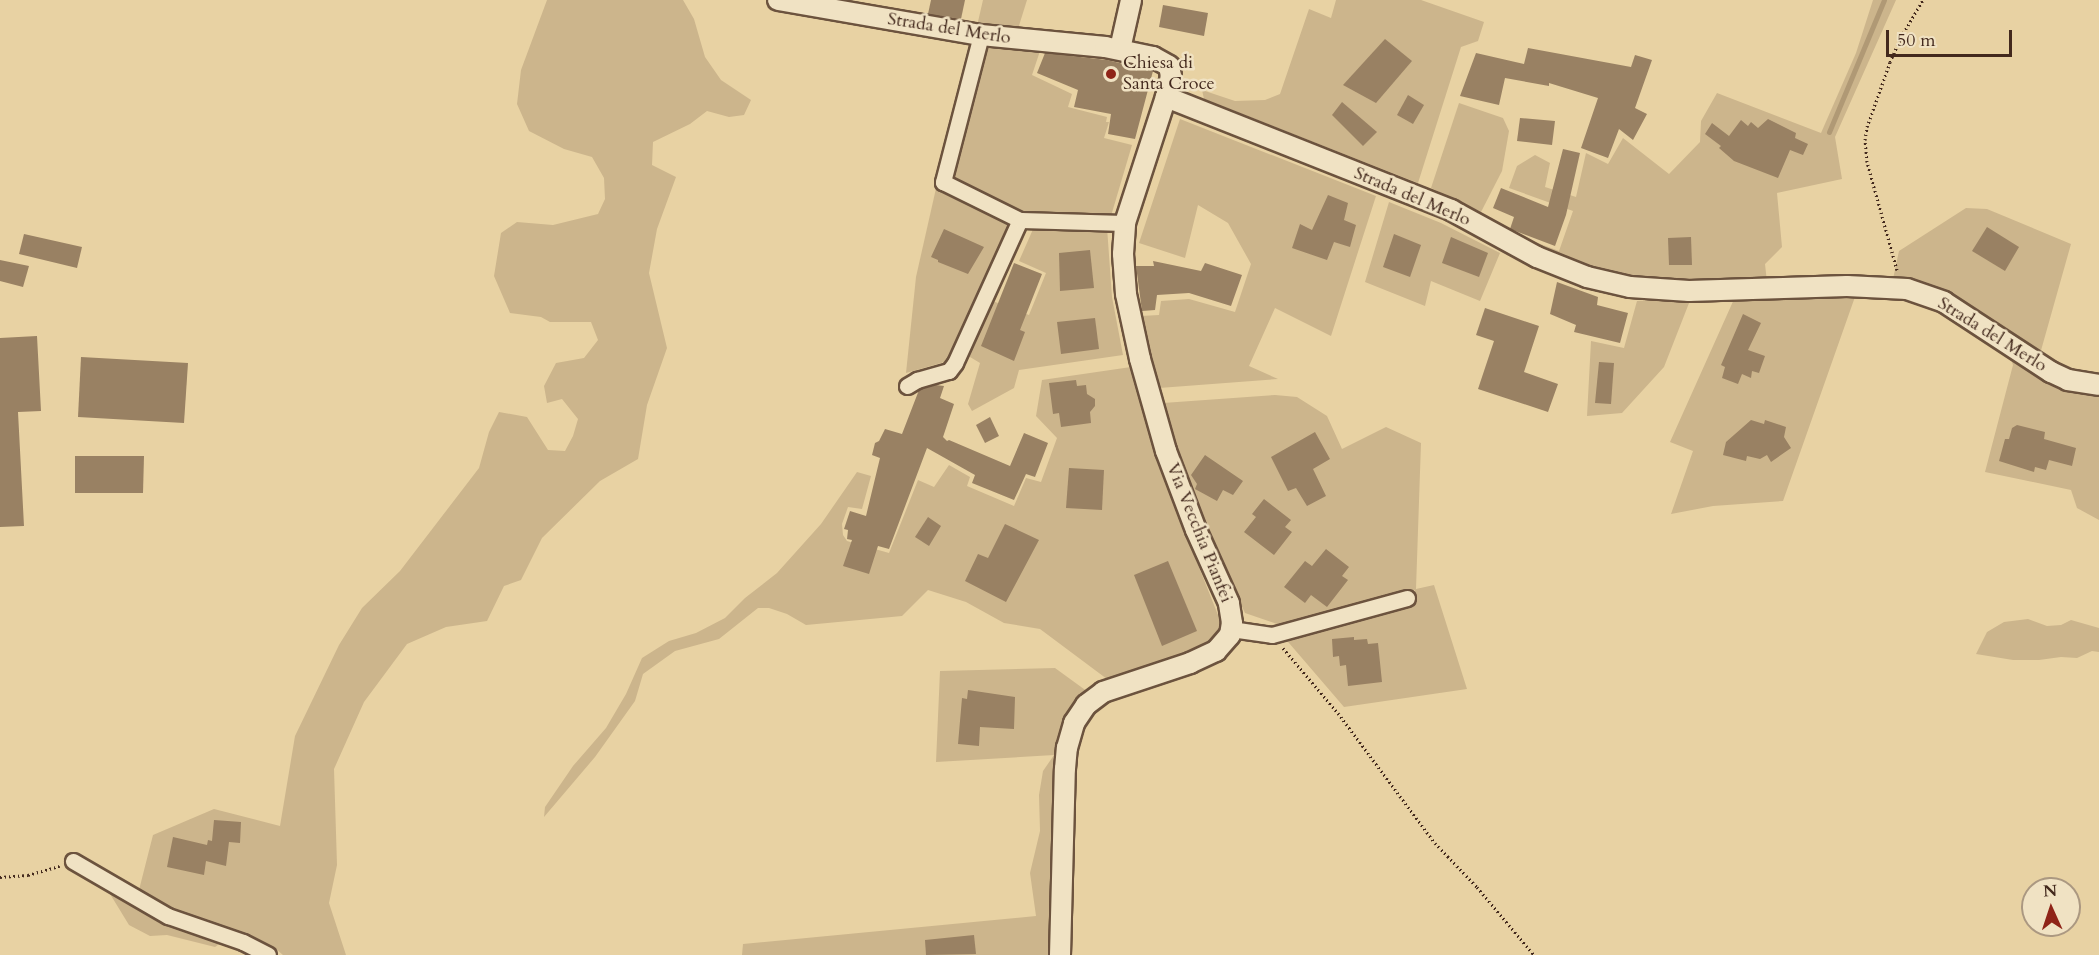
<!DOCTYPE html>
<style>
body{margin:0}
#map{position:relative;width:2099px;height:955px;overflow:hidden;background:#e8d2a3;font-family:Cardo,serif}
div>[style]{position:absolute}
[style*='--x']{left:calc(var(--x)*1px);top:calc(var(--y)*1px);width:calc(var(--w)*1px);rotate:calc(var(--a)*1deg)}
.green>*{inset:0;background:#ccb58c}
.stream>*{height:5px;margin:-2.5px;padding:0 2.5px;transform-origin:2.5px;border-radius:2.5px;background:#b09975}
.building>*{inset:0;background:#998163}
.path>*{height:3px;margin-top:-1.5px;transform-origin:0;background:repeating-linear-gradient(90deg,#43291d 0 1.5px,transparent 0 4.5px)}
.roads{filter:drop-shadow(2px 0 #6c533e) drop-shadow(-2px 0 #6c533e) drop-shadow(0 2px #6c533e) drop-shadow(0 -2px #6c533e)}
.minor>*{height:15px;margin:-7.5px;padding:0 7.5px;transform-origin:7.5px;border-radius:7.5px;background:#f0e2c3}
.tertiary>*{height:20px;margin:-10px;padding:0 10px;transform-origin:10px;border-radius:10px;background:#f0e2c3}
.dots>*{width:16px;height:16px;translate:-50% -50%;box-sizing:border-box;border:3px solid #f0e2c3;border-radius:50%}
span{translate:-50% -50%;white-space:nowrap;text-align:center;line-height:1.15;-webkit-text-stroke:5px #f0e2c3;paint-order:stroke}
.street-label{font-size:18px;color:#43291d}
.poi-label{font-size:18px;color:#43291d}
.left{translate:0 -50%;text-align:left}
.north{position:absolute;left:2021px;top:877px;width:60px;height:60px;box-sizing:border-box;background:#f0e2c3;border:2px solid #ab9881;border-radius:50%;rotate:357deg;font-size:16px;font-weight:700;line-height:24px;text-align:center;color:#43291d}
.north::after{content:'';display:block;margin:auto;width:21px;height:27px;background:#8f2418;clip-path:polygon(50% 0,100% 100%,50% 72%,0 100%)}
.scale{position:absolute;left:1886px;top:30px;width:126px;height:27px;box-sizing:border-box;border:3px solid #43291d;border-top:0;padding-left:8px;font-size:18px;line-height:21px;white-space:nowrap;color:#43291d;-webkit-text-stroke:4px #f0e2c3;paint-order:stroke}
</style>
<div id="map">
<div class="green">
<i style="clip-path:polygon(547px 0,683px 0,694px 19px,705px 57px,721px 80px,751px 100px,744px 115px,729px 117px,707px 111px,690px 124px,653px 142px,652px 165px,676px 177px,657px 229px,649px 273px,667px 348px,647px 405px,638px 459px,600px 481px,542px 538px,521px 580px,504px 586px,487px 621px,446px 627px,407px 644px,364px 702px,334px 769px,337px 865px,329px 903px,346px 955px,283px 955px,276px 949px,176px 914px,139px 890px,153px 835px,214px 809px,280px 826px,295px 736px,339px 645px,362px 608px,400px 571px,479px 468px,489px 432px,499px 412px,527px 417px,548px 450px,565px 451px,573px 436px,578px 419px,562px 399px,547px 403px,544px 386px,556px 363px,584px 358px,598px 340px,591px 322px,550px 322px,541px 317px,510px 313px,494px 276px,501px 233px,517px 222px,553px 225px,598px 214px,605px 199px,604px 178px,592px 157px,564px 149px,529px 131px,517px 104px,521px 70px)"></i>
<i style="clip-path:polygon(983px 0,1027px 0,1017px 32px,977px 26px)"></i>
<i style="clip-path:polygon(1336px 0,1421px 0,1484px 22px,1478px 41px,1461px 47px,1418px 183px,1204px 99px,1202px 90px,1235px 101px,1265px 100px,1280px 94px,1309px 9px,1331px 18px)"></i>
<i style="clip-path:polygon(1873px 0,1896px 0,1835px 137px,1842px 179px,1777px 193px,1782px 247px,1765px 264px,1767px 282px,1674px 285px,1608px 275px,1523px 243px,1527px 239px,1559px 251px,1573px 211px,1509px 188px,1517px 166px,1535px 155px,1550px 163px,1545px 187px,1576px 197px,1586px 153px,1608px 164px,1623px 138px,1669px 174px,1700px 142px,1701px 121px,1717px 93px,1821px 133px,1856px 53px)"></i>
<i style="clip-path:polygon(983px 45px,1040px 51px,1032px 75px,1072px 94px,1068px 107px,1107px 117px,1106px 122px,1109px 122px,1104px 138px,1132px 145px,1111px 216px,1021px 214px,949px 180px)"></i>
<i style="clip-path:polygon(1459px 103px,1503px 118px,1509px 131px,1502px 171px,1481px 212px,1431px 188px)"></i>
<i style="clip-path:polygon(1180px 119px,1376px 196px,1331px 336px,1275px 308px,1249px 366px,1278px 379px,1159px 388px,1141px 316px,1159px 315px,1161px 301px,1189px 299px,1235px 312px,1251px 264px,1228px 223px,1198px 205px,1185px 258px,1139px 243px)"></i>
<i style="clip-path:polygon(937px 184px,1013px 222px,948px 361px,906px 373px,916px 277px)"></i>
<i style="clip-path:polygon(1389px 202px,1441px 223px,1500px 253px,1480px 301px,1431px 281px,1425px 306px,1365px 282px)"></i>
<i style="clip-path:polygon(1966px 208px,1987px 209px,2071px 244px,2040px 354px,1961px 302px,1933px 289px,1893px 279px,1899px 251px)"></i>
<i style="clip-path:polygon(1034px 227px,1107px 227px,1112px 297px,1123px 355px,1019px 370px,1014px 388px,972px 411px,968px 404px,980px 363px,965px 354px,990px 300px,1029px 315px,1046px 273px,1019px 261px)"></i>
<i style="clip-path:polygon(1856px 294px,1783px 501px,1713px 506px,1671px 514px,1693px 451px,1670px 442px,1735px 297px)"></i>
<i style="clip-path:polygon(1691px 298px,1664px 367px,1622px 413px,1587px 416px,1591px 341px,1624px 348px,1637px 301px)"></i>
<i style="clip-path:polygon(2008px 351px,2062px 386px,2082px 393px,2099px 394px,2099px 520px,2077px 508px,2071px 490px,1985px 472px,2013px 365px)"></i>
<i style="clip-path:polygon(1131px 367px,1157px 462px,1220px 620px,1220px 630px,1207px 646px,1111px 682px,1040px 629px,1004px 623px,966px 602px,928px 590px,902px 616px,806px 625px,787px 614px,769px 608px,758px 608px,719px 639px,675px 651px,643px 674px,635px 701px,595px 757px,544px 817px,545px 807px,573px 766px,606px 728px,626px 694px,642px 658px,669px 641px,696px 633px,725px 618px,745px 598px,777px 573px,821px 524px,857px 472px,871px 476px,862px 509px,848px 507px,842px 524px,843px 535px,847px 541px,889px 553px,918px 480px,934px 487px,949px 465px,970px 477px,967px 486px,1014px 506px,1026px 478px,1041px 482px,1057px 438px,1036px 416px,1042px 380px)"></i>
<i style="clip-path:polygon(1275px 395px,1297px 397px,1327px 416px,1342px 449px,1386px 427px,1421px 443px,1416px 589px,1434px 585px,1467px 689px,1344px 707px,1283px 636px,1413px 601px,1415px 590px,1283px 626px,1245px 613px,1207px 532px,1174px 450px,1163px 403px)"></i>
<i style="clip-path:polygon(2028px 619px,2047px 626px,2061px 625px,2071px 620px,2099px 628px,2099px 652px,2092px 651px,2077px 658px,2061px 657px,2039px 660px,2013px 660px,1976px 654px,1987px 632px,2004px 622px)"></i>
<i style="clip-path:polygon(1055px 668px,1088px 692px,1067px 714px,1060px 730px,1054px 755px,1049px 955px,742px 955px,743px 944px,1036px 916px,1030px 873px,1040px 831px,1039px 795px,1043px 771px,1054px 755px,936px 762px,940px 671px)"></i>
<i style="clip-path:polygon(107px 889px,152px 917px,225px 940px,215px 947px,167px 935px,150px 936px,129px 925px)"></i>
</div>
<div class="stream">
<i style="--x:1829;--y:132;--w:143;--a:-67.4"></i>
</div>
<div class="building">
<i style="clip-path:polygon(931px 0,965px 0,961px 19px,928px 14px)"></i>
<i style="clip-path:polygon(1163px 5px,1208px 13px,1204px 36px,1159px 27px)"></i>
<i style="clip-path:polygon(1385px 39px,1412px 61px,1376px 103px,1343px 85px)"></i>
<i style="clip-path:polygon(1528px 48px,1631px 67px,1635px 55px,1652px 60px,1635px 108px,1647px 114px,1633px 140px,1619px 129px,1608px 158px,1581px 148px,1598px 98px,1549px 83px,1549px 86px,1505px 78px,1499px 105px,1460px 96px,1476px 53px,1524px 64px)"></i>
<i style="clip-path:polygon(1045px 53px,1107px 60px,1153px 71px,1135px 139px,1108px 134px,1111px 114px,1074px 107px,1078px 90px,1037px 73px)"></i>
<i style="clip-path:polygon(1408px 95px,1424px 105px,1413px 124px,1397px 115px)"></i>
<i style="clip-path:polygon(1342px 102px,1377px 132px,1363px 146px,1332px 115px)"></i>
<i style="clip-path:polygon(1520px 118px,1555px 121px,1552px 145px,1517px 141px)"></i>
<i style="clip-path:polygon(1768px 119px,1796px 133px,1795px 138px,1808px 144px,1803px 155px,1790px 150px,1778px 178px,1734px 161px,1719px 148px,1721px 146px,1705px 134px,1712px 123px,1729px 136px,1741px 120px,1748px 126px,1751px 122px,1758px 128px)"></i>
<i style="clip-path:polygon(1563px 149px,1580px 153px,1566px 215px,1555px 246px,1510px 229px,1514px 217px,1493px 208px,1501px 188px,1548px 207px)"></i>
<i style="clip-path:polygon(1328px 195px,1348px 203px,1344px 220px,1356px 225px,1350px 247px,1334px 242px,1327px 260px,1292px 248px,1300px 224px,1312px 230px)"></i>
<i style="clip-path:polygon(1987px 227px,2019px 247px,2005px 271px,1972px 251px)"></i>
<i style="clip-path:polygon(944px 229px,984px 247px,968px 274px,938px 262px,938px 260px,931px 257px)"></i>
<i style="clip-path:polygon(24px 234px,82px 247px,77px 268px,19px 254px)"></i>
<i style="clip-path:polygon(1394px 234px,1421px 245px,1410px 277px,1383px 267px)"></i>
<i style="clip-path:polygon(1451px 237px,1488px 253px,1479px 277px,1442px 263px)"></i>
<i style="clip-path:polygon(1691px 237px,1692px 265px,1669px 265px,1668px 238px)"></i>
<i style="clip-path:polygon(1090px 250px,1094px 288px,1060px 291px,1059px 253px)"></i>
<i style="clip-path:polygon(0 260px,29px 266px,23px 287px,0 281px)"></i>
<i style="clip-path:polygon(1153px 261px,1201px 271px,1205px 263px,1242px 275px,1231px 306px,1189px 293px,1157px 295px,1155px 310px,1142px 311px,1136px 266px,1154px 266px)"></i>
<i style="clip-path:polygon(1014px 263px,1042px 274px,1020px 330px,1025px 332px,1014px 361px,981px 346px)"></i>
<i style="clip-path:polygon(1557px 282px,1598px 297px,1597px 305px,1628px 313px,1620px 343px,1574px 332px,1576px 325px,1550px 314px)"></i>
<i style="clip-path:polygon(1485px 308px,1539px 326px,1524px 372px,1558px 384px,1548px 412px,1478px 389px,1494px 341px,1476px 335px)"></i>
<i style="clip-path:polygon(1743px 314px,1761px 323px,1748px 350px,1765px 356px,1759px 373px,1752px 371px,1751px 378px,1742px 374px,1738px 384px,1722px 378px,1725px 367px,1721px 365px)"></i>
<i style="clip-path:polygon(1095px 318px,1099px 349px,1061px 354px,1057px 322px)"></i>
<i style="clip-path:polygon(37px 336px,41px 411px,18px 412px,24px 526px,0 527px,0 338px)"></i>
<i style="clip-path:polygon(81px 357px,188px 363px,184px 423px,78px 417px)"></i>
<i style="clip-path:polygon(1599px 362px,1614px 363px,1611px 404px,1595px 403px)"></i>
<i style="clip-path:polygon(1076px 380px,1077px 386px,1086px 385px,1087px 394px,1095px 399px,1095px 406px,1090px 412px,1091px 423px,1061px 427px,1059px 413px,1053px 414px,1049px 383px)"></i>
<i style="clip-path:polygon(936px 385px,944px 386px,940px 398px,954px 404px,943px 437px,947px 441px,949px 440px,1010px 466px,1024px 433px,1048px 443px,1035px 477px,1026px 474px,1014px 500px,972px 483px,975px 475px,927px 448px,889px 549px,878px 546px,869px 574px,843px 566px,852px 540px,847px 539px,848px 530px,844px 529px,850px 511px,866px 516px,880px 458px,872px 455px,875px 443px,879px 441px,885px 429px,902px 434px,919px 390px)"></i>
<i style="clip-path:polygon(990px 417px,999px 436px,985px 443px,976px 425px)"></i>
<i style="clip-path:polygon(1751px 420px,1764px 424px,1765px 420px,1786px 427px,1784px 437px,1791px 448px,1771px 462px,1767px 455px,1760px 459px,1747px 456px,1746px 461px,1723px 455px,1726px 442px)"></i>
<i style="clip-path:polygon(2017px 425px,2045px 432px,2044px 439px,2076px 448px,2072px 466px,2049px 460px,2046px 470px,2035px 467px,2034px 472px,1999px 461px,2005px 439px,2009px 439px,2012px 428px)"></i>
<i style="clip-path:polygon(1315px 432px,1330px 459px,1313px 469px,1326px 496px,1307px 506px,1296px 488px,1288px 491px,1271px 457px)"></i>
<i style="clip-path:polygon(1205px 455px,1243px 481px,1233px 495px,1223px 490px,1217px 501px,1195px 489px,1197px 484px,1191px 475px)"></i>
<i style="clip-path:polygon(75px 456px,144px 456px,143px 493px,75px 493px)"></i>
<i style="clip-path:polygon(1069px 468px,1104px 470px,1102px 510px,1066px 508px)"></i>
<i style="clip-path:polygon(1264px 499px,1291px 520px,1285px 527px,1292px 532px,1274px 555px,1244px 532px,1256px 517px,1252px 514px)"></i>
<i style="clip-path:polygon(928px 517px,941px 526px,929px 546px,915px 537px)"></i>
<i style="clip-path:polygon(1005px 524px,1039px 540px,1006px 602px,965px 581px,978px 554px,988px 558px)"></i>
<i style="clip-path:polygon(1326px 549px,1349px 567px,1342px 576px,1348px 580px,1327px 607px,1311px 595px,1305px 603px,1284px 587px,1305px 561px,1312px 566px)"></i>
<i style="clip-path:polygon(1168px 561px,1197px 631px,1162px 646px,1134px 575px)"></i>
<i style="clip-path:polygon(1354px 637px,1354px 640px,1367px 639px,1368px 644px,1378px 643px,1382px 682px,1348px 686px,1346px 665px,1340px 666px,1339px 656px,1333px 657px,1332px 639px)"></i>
<i style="clip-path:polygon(968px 690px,1015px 697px,1014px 729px,980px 727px,979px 746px,958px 744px,962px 698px,967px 699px)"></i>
<i style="clip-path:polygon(214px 820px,241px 822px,240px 843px,229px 842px,226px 866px,206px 861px,204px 875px,167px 867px,173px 837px,207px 845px,208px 840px,212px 841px)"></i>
<i style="clip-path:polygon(974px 935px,976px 954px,926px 955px,925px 940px)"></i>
</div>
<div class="path">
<i style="--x:1897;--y:270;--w:112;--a:-105.5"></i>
<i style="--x:1867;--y:162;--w:22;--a:-95"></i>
<i style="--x:1865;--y:140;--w:13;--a:-81"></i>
<i style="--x:1867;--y:127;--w:69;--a:-70.5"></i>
<i style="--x:1890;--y:62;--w:27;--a:-66"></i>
<i style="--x:1901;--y:37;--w:43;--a:-59.3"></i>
<i style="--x:1283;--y:648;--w:85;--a:49.8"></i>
<i style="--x:1338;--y:713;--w:162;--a:53.3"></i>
<i style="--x:1435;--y:843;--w:61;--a:46.3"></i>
<i style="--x:1477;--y:887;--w:89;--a:50"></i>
<i style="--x:0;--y:877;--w:28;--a:-4"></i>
<i style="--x:28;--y:875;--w:33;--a:-16"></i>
</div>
<div class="roads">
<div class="minor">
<i style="--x:981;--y:35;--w:152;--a:104.5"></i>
<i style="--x:943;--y:182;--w:86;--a:26.3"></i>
<i style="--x:907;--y:386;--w:12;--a:-31"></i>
<i style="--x:917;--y:380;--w:33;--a:-16"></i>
<i style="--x:949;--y:371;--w:10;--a:-53"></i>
<i style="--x:955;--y:363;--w:157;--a:-65.6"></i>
<i style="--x:1020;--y:220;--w:105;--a:1.6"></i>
<i style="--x:1231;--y:629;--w:41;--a:8.3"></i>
<i style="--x:1272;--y:635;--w:140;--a:-15.3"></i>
<i style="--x:73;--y:861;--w:110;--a:30.1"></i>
<i style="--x:168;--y:916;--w:79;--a:19.1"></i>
<i style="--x:243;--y:942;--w:28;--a:27"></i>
</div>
<div class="tertiary">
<i style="--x:778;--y:0;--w:206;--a:9.8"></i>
<i style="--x:981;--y:35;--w:125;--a:5.5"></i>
<i style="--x:1105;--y:47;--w:49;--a:11.8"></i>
<i style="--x:1153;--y:57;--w:18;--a:29"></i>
<i style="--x:1169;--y:66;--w:10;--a:79"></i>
<i style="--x:1171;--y:76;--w:22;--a:103"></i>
<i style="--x:1166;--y:97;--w:307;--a:21.6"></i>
<i style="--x:1451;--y:210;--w:98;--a:28.7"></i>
<i style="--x:1537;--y:257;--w:54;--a:21.8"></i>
<i style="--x:1587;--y:277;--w:44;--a:13.1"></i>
<i style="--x:1630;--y:287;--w:59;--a:3.9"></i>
<i style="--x:1689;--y:291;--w:158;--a:-1.8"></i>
<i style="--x:1847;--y:286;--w:60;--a:2.9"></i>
<i style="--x:1907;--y:289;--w:39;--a:19"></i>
<i style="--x:1944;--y:302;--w:128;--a:33.2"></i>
<i style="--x:2051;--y:372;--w:19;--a:25"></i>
<i style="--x:2068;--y:380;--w:31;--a:9"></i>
<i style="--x:1120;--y:49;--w:50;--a:-77.3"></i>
<i style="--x:1060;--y:955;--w:186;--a:-88.5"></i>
<i style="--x:1065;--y:769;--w:21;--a:-85"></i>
<i style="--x:1067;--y:748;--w:26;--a:-74"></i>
<i style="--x:1074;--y:723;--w:22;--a:-56"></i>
<i style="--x:1086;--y:705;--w:21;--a:-37"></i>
<i style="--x:1103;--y:692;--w:92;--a:-18.4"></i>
<i style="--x:1190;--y:663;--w:29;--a:-25"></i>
<i style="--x:1216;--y:651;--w:21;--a:-49"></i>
<i style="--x:1230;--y:635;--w:12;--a:-81"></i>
<i style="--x:1232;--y:623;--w:20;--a:-99"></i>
<i style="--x:1229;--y:603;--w:80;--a:-114.3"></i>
<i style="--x:1196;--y:530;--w:85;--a:-110.8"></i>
<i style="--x:1166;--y:451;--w:96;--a:-105.8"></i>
<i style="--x:1140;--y:359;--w:66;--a:-102.2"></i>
<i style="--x:1126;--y:294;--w:40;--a:-94.3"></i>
<i style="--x:1123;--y:254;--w:31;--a:-86"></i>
<i style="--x:1125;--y:223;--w:133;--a:-72"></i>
</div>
</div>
<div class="dots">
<i style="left:1111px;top:74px;background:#8f2418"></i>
</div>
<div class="street-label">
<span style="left:949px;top:29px;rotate:9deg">Strada del Merlo</span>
<span style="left:1412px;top:197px;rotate:23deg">Strada del Merlo</span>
<span style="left:1992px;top:335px;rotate:32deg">Strada del Merlo</span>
<span style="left:1199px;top:533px;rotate:68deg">Via Vecchia Pianfei</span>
</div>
<div class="poi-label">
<span class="left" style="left:1123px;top:74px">Chiesa di<br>Santa Croce</span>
</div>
<div class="north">N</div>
<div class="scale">50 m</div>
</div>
